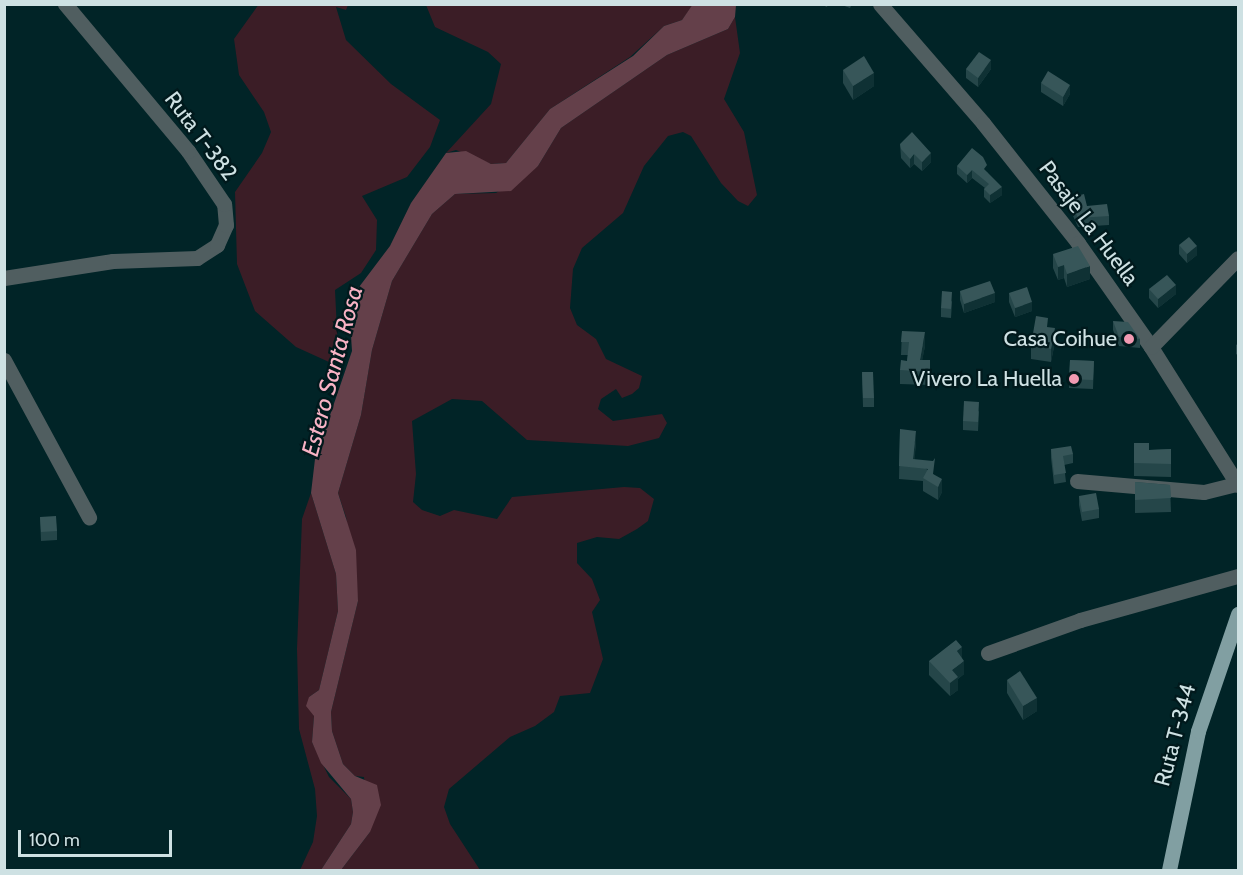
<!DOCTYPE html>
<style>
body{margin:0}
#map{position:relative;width:1243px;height:875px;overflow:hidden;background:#012427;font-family:Cabin,sans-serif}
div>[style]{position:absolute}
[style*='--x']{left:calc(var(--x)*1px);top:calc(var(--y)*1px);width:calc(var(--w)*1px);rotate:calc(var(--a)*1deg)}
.green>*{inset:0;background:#3b1d26}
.water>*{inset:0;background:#64404a}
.minor>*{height:15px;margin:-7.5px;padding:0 7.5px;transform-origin:7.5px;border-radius:7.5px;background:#505e60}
.major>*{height:15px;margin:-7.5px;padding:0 7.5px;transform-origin:7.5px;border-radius:7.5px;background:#819fa2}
.wall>*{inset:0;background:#254649}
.shaded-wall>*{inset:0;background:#0f3134}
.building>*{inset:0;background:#375659}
.dots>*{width:16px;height:16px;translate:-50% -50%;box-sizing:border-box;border:3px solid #01191c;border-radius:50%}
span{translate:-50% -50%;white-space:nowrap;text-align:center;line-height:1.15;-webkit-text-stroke:4.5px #01191c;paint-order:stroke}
.street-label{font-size:22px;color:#cee1e3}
.poi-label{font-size:22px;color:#cee1e3}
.right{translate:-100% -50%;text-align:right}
.water-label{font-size:24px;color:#f8b3c5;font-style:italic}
.frame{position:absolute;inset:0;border:6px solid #cee1e3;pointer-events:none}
.scale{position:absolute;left:18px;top:830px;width:154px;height:27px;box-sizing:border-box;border:3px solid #cee1e3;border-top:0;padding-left:8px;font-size:18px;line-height:21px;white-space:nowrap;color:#cee1e3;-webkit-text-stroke:4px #01191c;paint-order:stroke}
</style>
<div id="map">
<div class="green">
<i style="clip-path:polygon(259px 4px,348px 5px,346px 10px,336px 7px,346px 40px,391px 84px,440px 120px,430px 147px,407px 177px,362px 196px,377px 220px,376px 250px,361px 273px,335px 290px,338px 351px,329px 362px,296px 347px,255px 311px,237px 264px,235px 192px,262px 153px,271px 132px,264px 112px,239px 75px,234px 39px)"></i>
<i style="clip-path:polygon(426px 5px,693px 5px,682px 20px,664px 26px,630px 57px,550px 109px,506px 163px,491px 164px,456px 150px,446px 153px,491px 104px,501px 64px,488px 52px,435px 27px)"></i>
<i style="clip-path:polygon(735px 17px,740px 53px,724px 99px,744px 132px,757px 195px,748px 206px,738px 201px,721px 183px,691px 136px,683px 132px,668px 136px,644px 166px,623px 213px,582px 248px,573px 269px,570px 308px,577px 325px,596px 339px,606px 359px,642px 376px,639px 388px,632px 394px,622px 398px,616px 389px,601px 399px,598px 409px,613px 421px,662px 414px,667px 423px,659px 438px,628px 446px,527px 440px,482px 401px,452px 399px,412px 421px,416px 474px,413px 502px,422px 510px,440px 516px,454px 510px,497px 519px,512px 497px,624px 487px,640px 488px,654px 499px,648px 521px,637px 529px,619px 539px,597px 537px,577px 543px,577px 563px,592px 579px,600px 600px,592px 612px,603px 659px,590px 693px,560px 696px,554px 712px,535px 726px,510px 737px,449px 789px,444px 807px,450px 824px,480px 870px,341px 870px,370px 832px,364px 777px,355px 776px,343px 764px,332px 731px,331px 712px,358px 601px,346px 517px,338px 493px,361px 415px,372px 350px,392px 281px,432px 214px,455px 194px,496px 193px,538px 166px,561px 128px,667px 55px,728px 29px)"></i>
<i style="clip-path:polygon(311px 493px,336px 574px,338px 611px,319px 690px,309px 697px,314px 716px,312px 742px,329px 777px,351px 799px,353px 812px,351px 824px,321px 870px,300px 870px,313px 842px,317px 816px,315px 789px,299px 729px,297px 649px,302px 519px)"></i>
</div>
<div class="water">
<i style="clip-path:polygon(693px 4px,736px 5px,735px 17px,728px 29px,667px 55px,561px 128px,538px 166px,511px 191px,455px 194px,432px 214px,392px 281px,372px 350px,361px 415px,338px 493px,356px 550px,358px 601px,331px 712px,332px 731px,343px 764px,355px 776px,377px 785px,381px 805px,370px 832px,341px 870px,321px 870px,351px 824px,353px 812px,351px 799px,321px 763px,312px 742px,314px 716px,306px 706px,309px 697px,319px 690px,338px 611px,336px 574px,311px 493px,315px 459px,352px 351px,349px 306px,353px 295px,390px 246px,411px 203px,446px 153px,466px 151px,491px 164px,506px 163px,550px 109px,633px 56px,664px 26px,682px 20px)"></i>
</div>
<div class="minor">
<i style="--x:880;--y:4;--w:157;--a:49.1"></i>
<i style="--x:983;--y:123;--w:153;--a:51.6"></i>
<i style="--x:1078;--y:243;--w:127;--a:54.9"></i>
<i style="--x:1151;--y:347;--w:163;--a:57.8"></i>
<i style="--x:4;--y:278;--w:110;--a:-8.9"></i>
<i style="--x:113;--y:261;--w:84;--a:-2"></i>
<i style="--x:197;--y:258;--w:24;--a:-33"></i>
<i style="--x:217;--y:245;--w:22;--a:-66"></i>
<i style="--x:226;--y:225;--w:21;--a:-95"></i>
<i style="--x:224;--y:204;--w:64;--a:-124.2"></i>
<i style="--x:188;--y:151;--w:192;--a:-129.9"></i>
<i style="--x:1151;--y:347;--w:124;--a:-45.7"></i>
<i style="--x:4;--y:360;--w:179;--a:61.6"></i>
<i style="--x:1077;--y:481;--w:127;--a:5"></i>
<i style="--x:1204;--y:492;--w:34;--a:-14"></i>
<i style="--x:988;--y:653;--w:98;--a:-19.7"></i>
<i style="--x:1080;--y:620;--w:164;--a:-15.6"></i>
</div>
<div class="major">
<i style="--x:1169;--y:870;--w:142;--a:-78.2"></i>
<i style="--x:1198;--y:731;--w:124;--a:-71.1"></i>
</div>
<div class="wall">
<i style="clip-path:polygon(820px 4px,828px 4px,827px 7px)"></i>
<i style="clip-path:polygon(839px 4px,852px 4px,850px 8px)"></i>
<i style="clip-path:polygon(966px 69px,991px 69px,978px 87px,966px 78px)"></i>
<i style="clip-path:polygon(843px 70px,874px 86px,853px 100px,843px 83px)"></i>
<i style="clip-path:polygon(1041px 83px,1070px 94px,1063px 106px,1041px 92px)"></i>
<i style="clip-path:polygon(900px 144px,931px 162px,922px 171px,914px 164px,910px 168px,901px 158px)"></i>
<i style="clip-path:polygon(957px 166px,987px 172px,1002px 195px,990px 203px,984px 197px,984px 189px,985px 188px,972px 178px,967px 183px,957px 174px)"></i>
<i style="clip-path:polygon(1069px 198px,1109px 216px,1109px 225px,1078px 227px,1069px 207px)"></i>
<i style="clip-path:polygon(1179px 245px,1197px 255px,1187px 263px,1179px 254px)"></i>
<i style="clip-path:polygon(1053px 254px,1090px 279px,1067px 287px,1064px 278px,1058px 280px,1053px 268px)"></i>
<i style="clip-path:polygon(1149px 289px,1176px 294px,1158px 308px,1149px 298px)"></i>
<i style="clip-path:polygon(960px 291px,995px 302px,964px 313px,960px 300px)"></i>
<i style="clip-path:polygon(1009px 293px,1032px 311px,1015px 317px,1009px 302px)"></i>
<i style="clip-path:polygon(952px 301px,951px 318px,941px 317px,941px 308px)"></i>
<i style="clip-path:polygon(1113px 321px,1140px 339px,1140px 348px,1119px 346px,1113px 330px)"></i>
<i style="clip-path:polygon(902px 331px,925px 346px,922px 360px,930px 374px,930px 385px,900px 384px,900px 370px,907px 361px,908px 355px,901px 355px)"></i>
<i style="clip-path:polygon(1055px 342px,1051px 362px,1031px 359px,1031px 345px)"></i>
<i style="clip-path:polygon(1239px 343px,1239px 356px,1236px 354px,1236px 345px)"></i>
<i style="clip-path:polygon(1070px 360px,1094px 361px,1093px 389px,1069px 388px)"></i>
<i style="clip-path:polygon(862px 372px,874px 398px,874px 407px,863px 407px)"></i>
<i style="clip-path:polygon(979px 411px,978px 431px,963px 430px,963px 421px)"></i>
<i style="clip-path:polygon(900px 429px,916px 444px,914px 459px,934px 475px,942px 492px,938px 500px,923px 491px,923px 481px,899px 479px)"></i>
<i style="clip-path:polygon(1134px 443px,1149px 450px,1171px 449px,1171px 477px,1134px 476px)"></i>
<i style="clip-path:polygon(1051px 449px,1073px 454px,1073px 463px,1064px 465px,1066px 482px,1054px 484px,1051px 458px)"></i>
<i style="clip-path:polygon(1135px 482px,1170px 485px,1171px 512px,1135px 513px)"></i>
<i style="clip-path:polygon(1079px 496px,1099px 509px,1099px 518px,1082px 521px,1079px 505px)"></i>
<i style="clip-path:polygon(40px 517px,57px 531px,57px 540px,41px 541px)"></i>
<i style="clip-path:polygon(962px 659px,964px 674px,958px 679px,958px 690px,950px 696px,929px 675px,929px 661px)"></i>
<i style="clip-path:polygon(1007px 680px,1037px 711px,1023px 720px,1007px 693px)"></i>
</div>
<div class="shaded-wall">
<i style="clip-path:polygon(991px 60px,991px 69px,978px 87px,978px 78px)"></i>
<i style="clip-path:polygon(874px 73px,874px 86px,853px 100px,853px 86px)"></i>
<i style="clip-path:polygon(1070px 85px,1070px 94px,1063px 106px,1063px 97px)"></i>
<i style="clip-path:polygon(931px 153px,931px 162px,922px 171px,922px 162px)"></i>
<i style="clip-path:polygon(914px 154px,914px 164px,910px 168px,910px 159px)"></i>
<i style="clip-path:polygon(972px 170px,972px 178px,967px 183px,967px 175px)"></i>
<i style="clip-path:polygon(1002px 187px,1002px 195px,990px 203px,990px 195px)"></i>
<i style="clip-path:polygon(1197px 246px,1197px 255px,1187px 263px,1187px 254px)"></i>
<i style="clip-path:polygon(1064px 265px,1064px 278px,1058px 280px,1058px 267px)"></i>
<i style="clip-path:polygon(1090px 266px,1090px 279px,1067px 287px,1067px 274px)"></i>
<i style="clip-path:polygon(1176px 285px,1176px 294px,1158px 308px,1158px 299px)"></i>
<i style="clip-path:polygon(995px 293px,995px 302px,964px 313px,964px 304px)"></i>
<i style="clip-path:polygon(1032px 302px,1032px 311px,1015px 317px,1015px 308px)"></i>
<i style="clip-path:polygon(1055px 328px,1055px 342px,1051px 362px,1051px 349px)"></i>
<i style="clip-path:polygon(925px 332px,925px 346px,920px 373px,920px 360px)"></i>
<i style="clip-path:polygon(916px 431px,916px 444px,914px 468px,913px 459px)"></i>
<i style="clip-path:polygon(942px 479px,942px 492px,938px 500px,938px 487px)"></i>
<i style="clip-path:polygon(962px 647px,962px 661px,957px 651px)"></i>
<i style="clip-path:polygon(964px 661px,964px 674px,958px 679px,958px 690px,950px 696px,950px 683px,952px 670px)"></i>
<i style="clip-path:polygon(1037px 698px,1037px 711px,1023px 720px,1023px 706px)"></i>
</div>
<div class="building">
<i style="clip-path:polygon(979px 52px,991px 60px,978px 78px,966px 69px)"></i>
<i style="clip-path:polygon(864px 56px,874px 73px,853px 86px,843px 70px)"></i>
<i style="clip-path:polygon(1048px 71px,1070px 85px,1063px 97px,1041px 83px)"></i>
<i style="clip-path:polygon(912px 132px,931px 153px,922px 162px,914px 154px,910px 159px,901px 149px,900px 144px)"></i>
<i style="clip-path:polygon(972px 148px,983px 157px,987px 165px,984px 169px,1002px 187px,990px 195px,984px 189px,989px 184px,972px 170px,967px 175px,957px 166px)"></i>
<i style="clip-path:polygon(1084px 194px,1087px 206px,1107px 204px,1109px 216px,1078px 218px,1069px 198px)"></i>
<i style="clip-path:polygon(1189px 237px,1197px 246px,1187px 254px,1179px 245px)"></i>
<i style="clip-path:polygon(1078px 246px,1090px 266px,1067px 274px,1064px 265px,1058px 267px,1053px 254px)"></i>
<i style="clip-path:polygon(1167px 275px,1176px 285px,1158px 299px,1149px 289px)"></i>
<i style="clip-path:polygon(990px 281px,995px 293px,964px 304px,960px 291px)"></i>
<i style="clip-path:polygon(1027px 287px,1032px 302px,1015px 308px,1009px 293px)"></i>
<i style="clip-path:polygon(942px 291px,952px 292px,951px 309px,941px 308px)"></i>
<i style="clip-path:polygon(1036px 316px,1048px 318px,1047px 327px,1055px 328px,1051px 349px,1031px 345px)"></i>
<i style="clip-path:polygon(1113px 321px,1128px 322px,1140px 339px,1119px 337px)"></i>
<i style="clip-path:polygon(902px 331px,925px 332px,920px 360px,930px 360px,930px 372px,900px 370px,901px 360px,907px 361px,909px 342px,901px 342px)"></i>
<i style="clip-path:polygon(1070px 360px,1094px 361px,1093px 380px,1069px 379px)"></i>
<i style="clip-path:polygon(862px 372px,873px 372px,874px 398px,863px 398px)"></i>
<i style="clip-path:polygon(964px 401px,979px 402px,978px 422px,963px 421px)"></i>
<i style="clip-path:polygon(900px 429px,916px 431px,913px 459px,933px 461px,935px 458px,933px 474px,942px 479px,938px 487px,923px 478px,928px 469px,899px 466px)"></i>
<i style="clip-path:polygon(1134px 443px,1149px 443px,1149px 450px,1171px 449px,1171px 464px,1134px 463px)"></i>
<i style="clip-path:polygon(1071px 446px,1073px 454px,1063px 456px,1066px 473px,1054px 475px,1051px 449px)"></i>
<i style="clip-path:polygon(1135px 482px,1170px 485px,1171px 498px,1135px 500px)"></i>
<i style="clip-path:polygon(1096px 493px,1099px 509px,1082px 512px,1079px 496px)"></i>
<i style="clip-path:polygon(56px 516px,57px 531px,41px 532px,40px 517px)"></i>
<i style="clip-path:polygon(956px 640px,962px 647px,957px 651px,964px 661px,952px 670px,958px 677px,950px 683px,929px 661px)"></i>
<i style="clip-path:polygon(1020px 671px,1037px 698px,1023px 706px,1007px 680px)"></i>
</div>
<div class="dots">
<i style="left:1129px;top:339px;background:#f19ab2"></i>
<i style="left:1074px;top:379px;background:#f19ab2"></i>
</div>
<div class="street-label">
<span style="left:201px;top:136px;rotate:53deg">Ruta T-382</span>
<span style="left:1089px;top:223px;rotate:53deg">Pasaje La Huella</span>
<span style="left:1175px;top:735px;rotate:-75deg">Ruta T-344</span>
</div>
<div class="poi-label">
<span class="right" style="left:1117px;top:339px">Casa Coihue</span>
<span class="right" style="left:1062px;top:379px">Vivero La Huella</span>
</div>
<div class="water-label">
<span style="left:332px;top:371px;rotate:-75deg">Estero Santa Rosa</span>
</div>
<div class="frame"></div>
<div class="scale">100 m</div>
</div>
